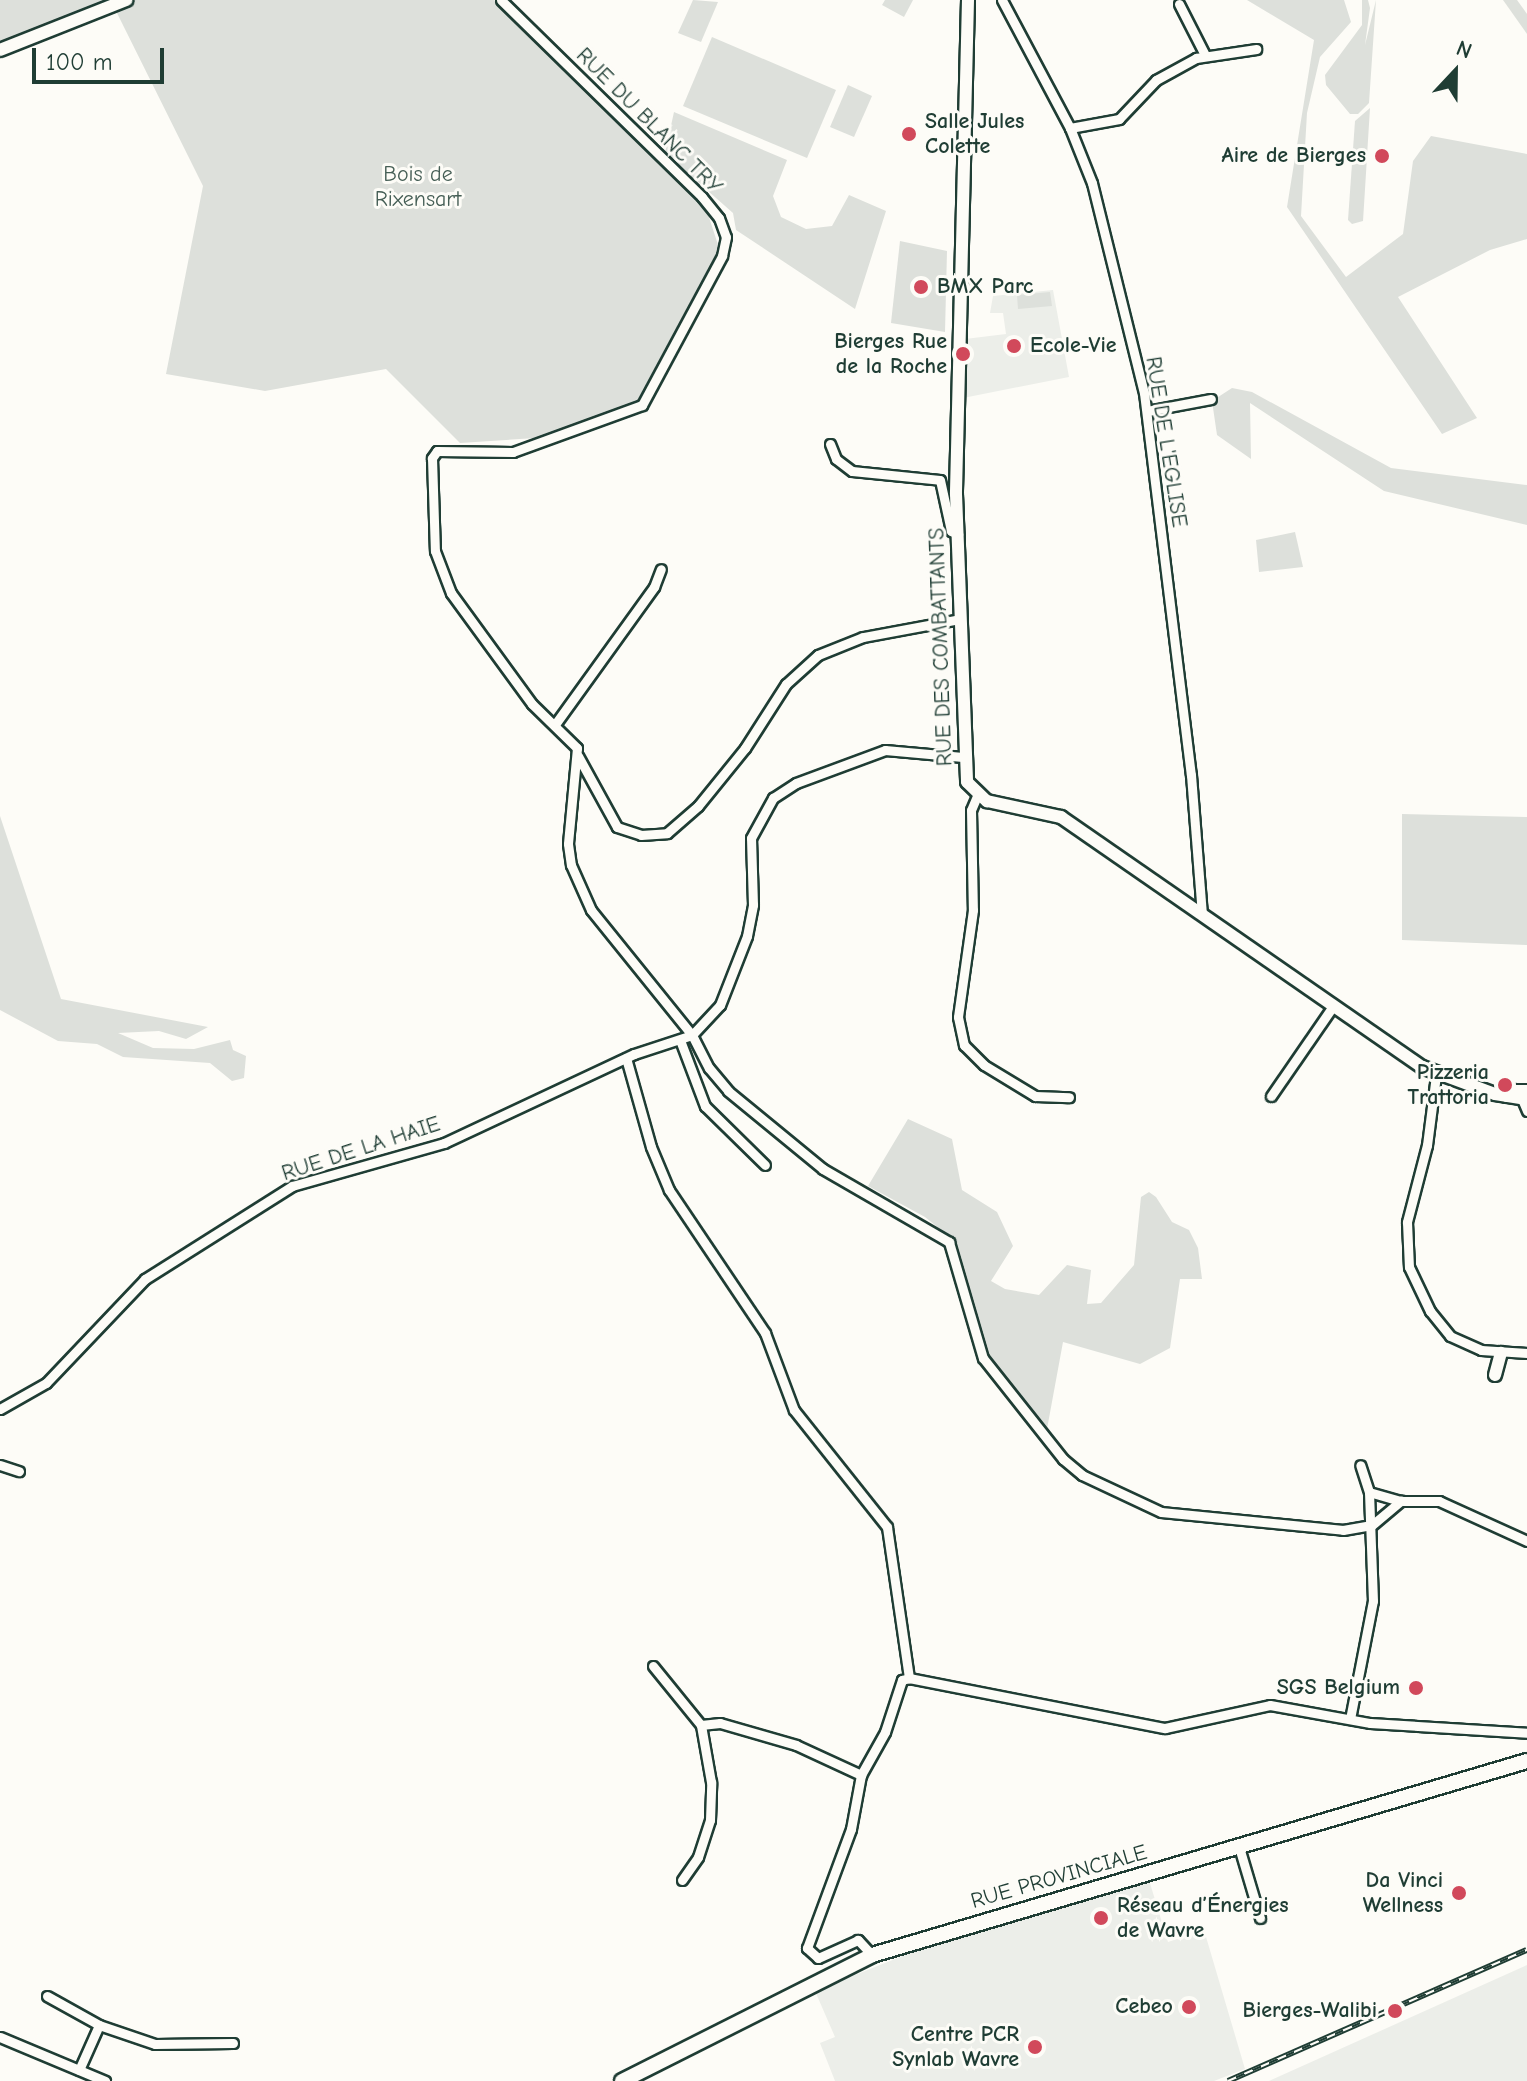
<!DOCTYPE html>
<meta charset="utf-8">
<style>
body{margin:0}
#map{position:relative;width:1527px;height:2081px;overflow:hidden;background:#fdfcf7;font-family:"Comic Neue",sans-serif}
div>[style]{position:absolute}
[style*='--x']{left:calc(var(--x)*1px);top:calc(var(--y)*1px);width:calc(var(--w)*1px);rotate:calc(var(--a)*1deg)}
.built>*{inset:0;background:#eceee9}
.green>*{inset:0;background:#dde0db}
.roads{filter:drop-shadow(2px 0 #1f3d34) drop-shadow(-2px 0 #1f3d34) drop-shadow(0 2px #1f3d34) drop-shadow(0 -2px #1f3d34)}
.minor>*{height:9px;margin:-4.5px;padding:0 4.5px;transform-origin:4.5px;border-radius:4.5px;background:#fdfcf7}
.tertiary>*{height:12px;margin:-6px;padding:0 6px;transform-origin:6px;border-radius:6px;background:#fdfcf7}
.secondary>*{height:14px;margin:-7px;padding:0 7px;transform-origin:7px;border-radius:7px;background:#fdfcf7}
.rail>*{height:6px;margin-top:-3px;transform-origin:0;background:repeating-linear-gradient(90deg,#fdfcf7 0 9px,#1f3d34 0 18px);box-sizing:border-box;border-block:2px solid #1f3d34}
.dots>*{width:22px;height:22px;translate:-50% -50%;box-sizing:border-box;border:4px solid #fdfcf7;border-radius:50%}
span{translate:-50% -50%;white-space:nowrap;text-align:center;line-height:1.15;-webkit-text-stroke:6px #fdfcf7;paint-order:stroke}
.street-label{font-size:22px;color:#1f3d34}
.poi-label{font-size:22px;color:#1f3d34;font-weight:700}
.left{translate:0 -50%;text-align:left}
.right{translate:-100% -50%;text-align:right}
.park-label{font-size:22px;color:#455e55}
.north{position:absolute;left:1415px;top:32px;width:80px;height:80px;-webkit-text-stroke:6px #fdfcf7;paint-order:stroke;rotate:22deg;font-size:22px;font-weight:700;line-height:32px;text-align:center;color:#1f3d34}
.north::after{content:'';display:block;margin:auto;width:28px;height:36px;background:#1f3d34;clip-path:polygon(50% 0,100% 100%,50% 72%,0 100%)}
.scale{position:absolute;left:32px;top:48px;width:132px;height:36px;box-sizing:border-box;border:4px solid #1f3d34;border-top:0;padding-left:10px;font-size:24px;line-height:28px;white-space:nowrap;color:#1f3d34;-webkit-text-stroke:6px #fdfcf7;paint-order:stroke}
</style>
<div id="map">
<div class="built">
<i style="clip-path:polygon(1053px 290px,1069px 377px,963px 398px,965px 339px,1006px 334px,1003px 313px,990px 313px,993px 296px)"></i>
<i style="clip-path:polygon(1149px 1880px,1168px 1942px,1204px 1930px,1245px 2069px,1214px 2081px,835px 2081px,820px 2043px,835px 2037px,815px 1991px,930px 1945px)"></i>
<i style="clip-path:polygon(1527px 1965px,1527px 2081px,1269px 2081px)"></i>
</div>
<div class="green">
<i style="clip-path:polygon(0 0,494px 0,706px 208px,721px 254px,638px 409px,536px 438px,460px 443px,386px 369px,265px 391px,166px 374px,203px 186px,111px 1px,0 42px)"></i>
<i style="clip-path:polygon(693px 0,718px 2px,701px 42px,678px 33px)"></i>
<i style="clip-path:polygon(885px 0,913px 0,904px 17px,882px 5px)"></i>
<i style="clip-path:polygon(1247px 0,1344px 0,1351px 22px,1320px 57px,1307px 113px,1301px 216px,1346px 277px,1403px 234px,1413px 161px,1431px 136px,1527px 154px,1527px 239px,1490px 250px,1398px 297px,1477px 418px,1442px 434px,1287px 207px,1314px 40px)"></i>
<i style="clip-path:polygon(1362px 0,1368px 0,1370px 8px,1365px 45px,1376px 0,1369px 103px,1358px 114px,1350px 114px,1326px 85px,1325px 75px,1362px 25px)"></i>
<i style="clip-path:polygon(1503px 0,1517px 0,1527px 14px,1527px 34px)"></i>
<i style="clip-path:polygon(712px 37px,836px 90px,807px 158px,683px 106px)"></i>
<i style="clip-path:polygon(848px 85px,872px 96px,854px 137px,830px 127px)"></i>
<i style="clip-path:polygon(1370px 108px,1363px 221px,1352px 224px,1348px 220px,1355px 121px)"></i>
<i style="clip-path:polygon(674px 112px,787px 160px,773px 196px,781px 217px,806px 229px,832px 226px,849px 195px,886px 211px,855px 309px,736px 230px,733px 213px,665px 153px)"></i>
<i style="clip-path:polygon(900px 241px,947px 251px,945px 332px,891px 323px)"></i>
<i style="clip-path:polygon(1050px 292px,1052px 306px,1018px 309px,1017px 295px)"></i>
<i style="clip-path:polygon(1232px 388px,1252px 392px,1391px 468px,1527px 485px,1527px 525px,1384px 491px,1250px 403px,1251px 459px,1217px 435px,1212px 401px)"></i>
<i style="clip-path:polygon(1295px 532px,1303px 567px,1259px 572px,1256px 540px)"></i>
<i style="clip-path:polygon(1402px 814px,1527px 817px,1527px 945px,1402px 940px)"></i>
<i style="clip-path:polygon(0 816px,61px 999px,208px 1027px,186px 1039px,159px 1031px,118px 1033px,153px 1048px,194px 1049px,230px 1040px,233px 1050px,246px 1056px,244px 1078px,232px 1081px,210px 1063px,123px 1057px,97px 1044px,58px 1041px,0 1010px)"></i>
<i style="clip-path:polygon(908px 1119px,952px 1139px,962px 1190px,997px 1212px,1013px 1246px,991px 1281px,1005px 1289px,1039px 1295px,1067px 1265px,1091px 1270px,1087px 1304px,1101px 1303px,1134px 1265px,1141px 1197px,1149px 1192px,1156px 1197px,1172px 1222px,1189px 1230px,1198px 1248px,1202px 1279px,1180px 1279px,1170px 1348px,1140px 1364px,1063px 1342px,1047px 1429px,1009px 1394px,986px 1362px,951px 1238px,925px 1217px,868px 1186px)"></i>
</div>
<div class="roads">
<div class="minor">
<i style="--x:501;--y:0;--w:281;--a:44.4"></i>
<i style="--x:702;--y:197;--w:27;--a:51"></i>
<i style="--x:719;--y:218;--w:20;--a:70"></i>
<i style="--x:726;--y:237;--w:19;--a:102"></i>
<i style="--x:722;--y:256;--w:169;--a:118.2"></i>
<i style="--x:642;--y:405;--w:137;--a:160"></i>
<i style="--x:513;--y:452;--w:76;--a:-179.2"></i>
<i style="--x:437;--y:451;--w:9;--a:126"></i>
<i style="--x:432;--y:458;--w:93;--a:88.2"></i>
<i style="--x:435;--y:551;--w:45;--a:69.1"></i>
<i style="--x:451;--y:593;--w:137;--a:53.9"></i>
<i style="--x:532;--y:704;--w:63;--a:44.4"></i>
<i style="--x:577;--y:748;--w:96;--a:95.4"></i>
<i style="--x:568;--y:844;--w:21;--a:82"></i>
<i style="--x:571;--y:865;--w:49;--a:66"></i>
<i style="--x:591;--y:910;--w:161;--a:51.1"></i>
<i style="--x:692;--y:1035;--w:37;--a:63"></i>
<i style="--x:709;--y:1068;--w:30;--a:50"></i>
<i style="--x:728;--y:1091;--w:123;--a:39.4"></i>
<i style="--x:823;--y:1169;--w:146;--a:30.1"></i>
<i style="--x:949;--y:1242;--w:121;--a:73.7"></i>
<i style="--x:983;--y:1358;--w:129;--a:51.6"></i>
<i style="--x:1063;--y:1459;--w:25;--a:40"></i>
<i style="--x:1082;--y:1475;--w:87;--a:25.1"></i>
<i style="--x:1161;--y:1512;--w:183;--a:5.6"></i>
<i style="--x:1343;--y:1530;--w:29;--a:-10"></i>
<i style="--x:1372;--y:1525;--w:38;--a:-40"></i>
<i style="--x:1401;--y:1501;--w:38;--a:0"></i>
<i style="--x:1439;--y:1501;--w:97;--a:24.4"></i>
<i style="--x:1002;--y:0;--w:145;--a:62"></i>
<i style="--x:1070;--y:128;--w:59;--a:68.2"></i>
<i style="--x:1092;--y:183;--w:216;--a:76.1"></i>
<i style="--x:1144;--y:393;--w:385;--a:83"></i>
<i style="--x:1191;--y:775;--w:139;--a:85.5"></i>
<i style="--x:1179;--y:4;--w:57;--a:63"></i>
<i style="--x:1070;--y:128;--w:50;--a:-10.4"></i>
<i style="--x:1119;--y:119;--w:54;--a:-46.5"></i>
<i style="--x:1156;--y:80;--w:46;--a:-28.8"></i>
<i style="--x:1196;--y:58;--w:61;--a:-8.5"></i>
<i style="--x:1147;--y:411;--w:65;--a:-10.6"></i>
<i style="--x:830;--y:444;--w:16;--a:68"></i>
<i style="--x:836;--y:459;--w:20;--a:37"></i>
<i style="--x:852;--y:471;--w:88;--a:5.8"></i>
<i style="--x:940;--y:480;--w:52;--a:77.8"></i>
<i style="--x:951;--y:531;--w:8;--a:23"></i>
<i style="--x:556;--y:723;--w:168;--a:-54.2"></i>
<i style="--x:654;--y:587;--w:19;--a:-69"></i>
<i style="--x:578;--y:756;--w:81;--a:61.2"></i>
<i style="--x:617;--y:827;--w:25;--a:18"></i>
<i style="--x:641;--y:835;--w:26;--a:-4"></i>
<i style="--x:667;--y:833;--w:41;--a:-41.1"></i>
<i style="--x:698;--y:806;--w:75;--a:-51"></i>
<i style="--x:745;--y:748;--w:76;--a:-57.4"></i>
<i style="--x:786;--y:684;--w:43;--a:-42.2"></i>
<i style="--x:818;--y:655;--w:48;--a:-21.8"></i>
<i style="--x:863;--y:637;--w:99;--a:-10.5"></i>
<i style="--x:977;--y:796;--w:15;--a:113"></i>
<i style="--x:971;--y:810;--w:100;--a:88.9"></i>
<i style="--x:973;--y:910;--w:108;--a:98"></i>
<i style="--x:958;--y:1017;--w:29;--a:78"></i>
<i style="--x:964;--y:1045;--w:28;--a:45"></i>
<i style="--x:984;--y:1065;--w:60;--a:31.3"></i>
<i style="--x:1035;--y:1096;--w:34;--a:2"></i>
<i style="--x:680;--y:1040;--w:71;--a:69.3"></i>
<i style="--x:705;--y:1106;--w:84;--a:44.5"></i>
<i style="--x:626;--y:1058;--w:92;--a:74.3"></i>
<i style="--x:651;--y:1147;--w:47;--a:67.3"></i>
<i style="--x:669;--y:1190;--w:172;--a:56.1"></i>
<i style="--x:765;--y:1333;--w:82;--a:69.4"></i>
<i style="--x:794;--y:1410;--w:149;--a:51.5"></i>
<i style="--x:887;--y:1527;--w:153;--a:81.7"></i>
<i style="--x:1436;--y:1075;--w:71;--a:97.3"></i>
<i style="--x:1427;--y:1145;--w:80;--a:104.6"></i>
<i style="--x:1407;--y:1222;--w:45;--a:87.5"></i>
<i style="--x:1409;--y:1267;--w:49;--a:64.5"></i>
<i style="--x:1430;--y:1311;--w:32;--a:51"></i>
<i style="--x:1450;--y:1336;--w:34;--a:24"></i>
<i style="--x:1481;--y:1350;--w:46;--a:3.7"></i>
<i style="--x:1271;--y:1096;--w:109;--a:-55.4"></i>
<i style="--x:1506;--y:1097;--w:11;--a:-49"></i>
<i style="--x:1513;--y:1089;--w:14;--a:0"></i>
<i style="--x:1522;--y:1099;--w:13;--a:67"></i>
<i style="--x:0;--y:1409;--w:53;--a:-29.5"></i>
<i style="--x:46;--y:1383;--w:144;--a:-46.4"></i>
<i style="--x:145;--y:1279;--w:174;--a:-32.3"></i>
<i style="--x:292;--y:1186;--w:158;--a:-15.8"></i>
<i style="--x:444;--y:1143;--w:210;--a:-25.1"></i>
<i style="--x:634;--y:1054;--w:61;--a:-18.1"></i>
<i style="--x:692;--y:1035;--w:41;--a:-47"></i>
<i style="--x:720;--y:1005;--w:74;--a:-68.6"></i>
<i style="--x:747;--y:936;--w:32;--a:-79"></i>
<i style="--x:753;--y:905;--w:67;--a:-91.7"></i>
<i style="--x:751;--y:838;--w:46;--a:-61.2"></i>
<i style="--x:773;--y:798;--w:27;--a:-33"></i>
<i style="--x:796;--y:783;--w:95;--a:-20.3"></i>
<i style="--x:885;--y:750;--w:78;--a:5.1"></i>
<i style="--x:0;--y:1465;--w:20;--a:18"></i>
<i style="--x:1369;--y:1492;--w:33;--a:16"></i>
<i style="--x:653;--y:1666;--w:76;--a:50.9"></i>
<i style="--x:701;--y:1725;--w:19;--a:-6"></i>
<i style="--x:720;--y:1723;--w:79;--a:16.1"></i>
<i style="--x:796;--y:1745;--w:72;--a:24.8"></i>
<i style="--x:909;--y:1678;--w:261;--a:11.1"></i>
<i style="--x:1165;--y:1728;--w:107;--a:-12.4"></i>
<i style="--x:1270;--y:1705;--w:102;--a:10.2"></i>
<i style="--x:1370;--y:1723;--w:157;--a:3.6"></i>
<i style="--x:1350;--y:1719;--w:120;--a:-79"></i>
<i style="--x:1373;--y:1601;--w:109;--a:-92.1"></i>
<i style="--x:1369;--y:1492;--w:28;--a:-108"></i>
<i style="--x:1239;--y:1847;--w:74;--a:73.5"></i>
<i style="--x:682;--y:1880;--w:28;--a:-55"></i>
<i style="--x:698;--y:1857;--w:39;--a:-72"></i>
<i style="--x:710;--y:1820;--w:38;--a:-88"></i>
<i style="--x:711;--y:1782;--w:58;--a:-100"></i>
<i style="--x:872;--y:1955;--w:21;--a:-133"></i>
<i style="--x:858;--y:1940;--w:44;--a:155.8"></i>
<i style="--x:818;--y:1958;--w:15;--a:-138"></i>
<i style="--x:807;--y:1948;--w:127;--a:-69.7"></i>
<i style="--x:851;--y:1829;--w:55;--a:-79.5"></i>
<i style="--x:861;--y:1775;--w:49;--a:-60.8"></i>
<i style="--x:885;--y:1732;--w:55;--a:-71.9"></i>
<i style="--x:902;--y:1680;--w:7;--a:-16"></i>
<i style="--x:47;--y:1996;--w:60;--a:29.1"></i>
<i style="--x:99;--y:2025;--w:59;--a:18.7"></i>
<i style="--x:155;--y:2044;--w:78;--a:-0.7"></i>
<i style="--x:0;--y:2037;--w:114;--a:22.7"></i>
<i style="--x:79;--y:2070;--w:49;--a:-66"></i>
</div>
<div class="tertiary">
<i style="--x:968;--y:0;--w:494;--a:91.4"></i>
<i style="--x:956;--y:494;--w:288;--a:87.8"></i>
<i style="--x:967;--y:782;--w:28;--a:44"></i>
<i style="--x:987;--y:801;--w:76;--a:12.2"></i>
<i style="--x:1061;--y:817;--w:439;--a:34.7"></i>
<i style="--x:1422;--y:1067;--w:78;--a:20.3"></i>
<i style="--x:1495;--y:1094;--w:32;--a:9"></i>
<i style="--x:0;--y:50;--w:136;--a:-21.6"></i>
<i style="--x:1495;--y:1375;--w:23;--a:-75"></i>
</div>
<div class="secondary">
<i style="--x:622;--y:2081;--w:280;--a:-26.7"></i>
<i style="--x:872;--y:1955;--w:683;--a:-16.5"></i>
</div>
</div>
<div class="rail">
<i style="--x:1228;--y:2081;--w:326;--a:-23.7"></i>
</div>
<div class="dots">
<i style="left:909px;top:134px;background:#d1495b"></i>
<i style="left:1382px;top:156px;background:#d1495b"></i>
<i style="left:921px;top:287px;background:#d1495b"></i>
<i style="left:1014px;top:346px;background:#d1495b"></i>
<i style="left:963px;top:354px;background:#d1495b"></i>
<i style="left:1505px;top:1085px;background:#d1495b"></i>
<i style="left:1416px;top:1688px;background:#d1495b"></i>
<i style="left:1459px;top:1893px;background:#d1495b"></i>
<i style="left:1101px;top:1918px;background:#d1495b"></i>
<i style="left:1189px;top:2007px;background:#d1495b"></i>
<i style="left:1395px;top:2011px;background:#d1495b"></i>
<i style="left:1035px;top:2047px;background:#d1495b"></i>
</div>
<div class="street-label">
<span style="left:649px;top:121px;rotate:45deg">RUE DU BLANC TRY</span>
<span style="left:1166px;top:442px;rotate:81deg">RUE DE L'EGLISE</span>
<span style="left:941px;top:647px;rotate:-92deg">RUE DES COMBATTANTS</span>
<span style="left:361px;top:1149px;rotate:-18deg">RUE DE LA HAIE</span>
<span style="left:1059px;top:1877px;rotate:-16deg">RUE PROVINCIALE</span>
</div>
<div class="poi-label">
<span class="left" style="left:925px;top:134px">Salle Jules<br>Colette</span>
<span class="right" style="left:1366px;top:156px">Aire de Bierges</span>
<span class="left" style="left:937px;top:287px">BMX Parc</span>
<span class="right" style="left:947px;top:354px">Bierges Rue<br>de la Roche</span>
<span class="left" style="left:1030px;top:346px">Ecole-Vie</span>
<span class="right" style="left:1489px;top:1085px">Pizzeria<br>Trattoria</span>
<span class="right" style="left:1400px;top:1688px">SGS Belgium</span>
<span class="right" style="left:1443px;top:1893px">Da Vinci<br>Wellness</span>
<span class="left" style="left:1117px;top:1918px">Réseau d’Énergies<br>de Wavre</span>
<span class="right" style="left:1173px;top:2007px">Cebeo</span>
<span class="right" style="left:1377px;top:2011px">Bierges-Walibi</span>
<span class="right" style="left:1019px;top:2047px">Centre PCR<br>Synlab Wavre</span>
</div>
<div class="park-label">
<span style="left:418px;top:187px">Bois de<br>Rixensart</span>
</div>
<div class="north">N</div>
<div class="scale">100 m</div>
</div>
